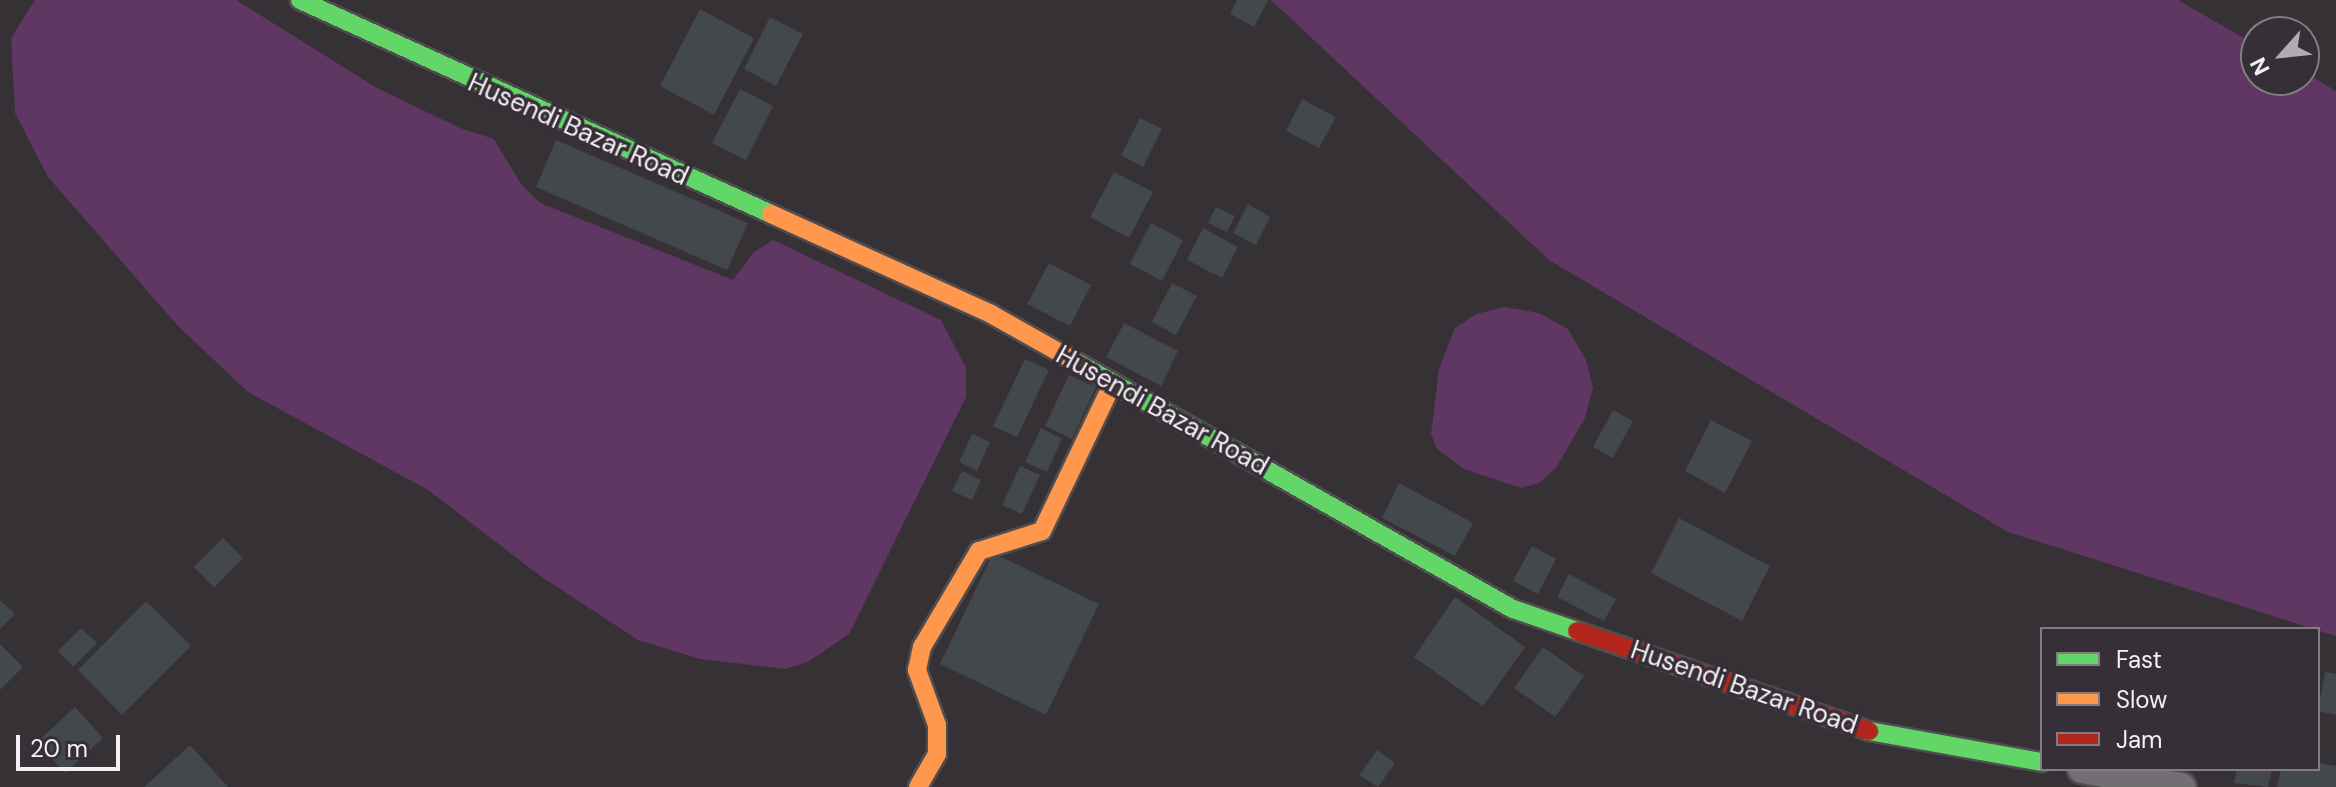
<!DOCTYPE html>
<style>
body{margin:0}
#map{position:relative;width:2336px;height:787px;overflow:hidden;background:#353135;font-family:"DM Sans",sans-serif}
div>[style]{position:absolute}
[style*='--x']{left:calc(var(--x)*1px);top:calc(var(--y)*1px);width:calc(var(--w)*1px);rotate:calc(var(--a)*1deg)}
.water>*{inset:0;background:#603762}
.building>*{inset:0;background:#42484b}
.roads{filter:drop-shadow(2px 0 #504d50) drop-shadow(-2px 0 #504d50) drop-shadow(0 2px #504d50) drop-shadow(0 -2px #504d50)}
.street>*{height:28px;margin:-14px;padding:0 14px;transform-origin:14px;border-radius:14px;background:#726f72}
.fast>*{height:18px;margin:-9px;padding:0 9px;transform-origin:9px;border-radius:9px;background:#63d668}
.slow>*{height:18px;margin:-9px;padding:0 9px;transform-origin:9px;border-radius:9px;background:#ff974d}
.jam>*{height:18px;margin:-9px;padding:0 9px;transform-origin:9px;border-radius:9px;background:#b3261e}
span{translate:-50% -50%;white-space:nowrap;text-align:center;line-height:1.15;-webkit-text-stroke:7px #372f37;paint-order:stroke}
.street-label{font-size:26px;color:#f4eff4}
.legend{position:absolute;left:2040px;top:627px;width:280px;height:144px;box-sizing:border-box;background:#372f37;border:2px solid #837c83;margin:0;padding:10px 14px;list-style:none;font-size:24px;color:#f4eff4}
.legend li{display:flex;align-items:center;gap:16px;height:40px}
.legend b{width:40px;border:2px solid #837c83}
.north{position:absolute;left:2240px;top:16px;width:80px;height:80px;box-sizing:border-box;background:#372f37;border:2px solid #837c83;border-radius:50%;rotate:243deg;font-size:22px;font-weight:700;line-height:32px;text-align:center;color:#f4eff4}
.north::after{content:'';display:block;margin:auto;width:28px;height:36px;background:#b1acb1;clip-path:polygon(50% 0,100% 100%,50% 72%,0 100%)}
.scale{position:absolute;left:16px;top:735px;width:104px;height:36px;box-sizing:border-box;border:4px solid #f4eff4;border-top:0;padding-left:10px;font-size:24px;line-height:28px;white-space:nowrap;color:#f4eff4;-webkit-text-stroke:6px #372f37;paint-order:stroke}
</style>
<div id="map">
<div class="water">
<i style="clip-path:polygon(35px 0,236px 0,377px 88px,460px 128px,494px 139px,521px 184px,540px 203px,733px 280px,754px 252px,773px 240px,941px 320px,966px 368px,966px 397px,849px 634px,808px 662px,785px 669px,700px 659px,638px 640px,539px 575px,428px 490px,248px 392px,178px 326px,48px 177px,15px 113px,11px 38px)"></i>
<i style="clip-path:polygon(1271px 0,2178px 0,2256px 45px,2256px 80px,2304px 80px,2304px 72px,2336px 91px,2336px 636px,2008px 532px,1549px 260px)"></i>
<i style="clip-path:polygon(1505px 307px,1539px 313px,1568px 329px,1586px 360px,1593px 388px,1585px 418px,1556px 468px,1539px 483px,1521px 488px,1464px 469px,1437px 449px,1431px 434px,1439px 369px,1455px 328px,1476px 314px)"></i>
</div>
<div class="building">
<i style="clip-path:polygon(1237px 0,1268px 0,1254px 27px,1230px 14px)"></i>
<i style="clip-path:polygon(700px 9px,754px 38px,714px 115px,660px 86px)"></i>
<i style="clip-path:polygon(770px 17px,803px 34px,776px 86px,744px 69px)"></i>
<i style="clip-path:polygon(740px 89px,773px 106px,746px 160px,712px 143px)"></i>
<i style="clip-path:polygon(1302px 99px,1336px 117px,1319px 148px,1286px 131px)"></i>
<i style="clip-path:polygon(1140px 118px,1162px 129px,1143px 167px,1121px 155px)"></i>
<i style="clip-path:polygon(556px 140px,748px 223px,727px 270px,536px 187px)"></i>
<i style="clip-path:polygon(1114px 172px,1153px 192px,1129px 238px,1090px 217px)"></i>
<i style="clip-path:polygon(1248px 204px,1270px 217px,1256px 245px,1233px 233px)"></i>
<i style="clip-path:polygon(1216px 207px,1235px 216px,1227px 232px,1208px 223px)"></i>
<i style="clip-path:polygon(1151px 223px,1183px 240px,1162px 281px,1130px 264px)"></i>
<i style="clip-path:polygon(1203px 228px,1238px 247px,1222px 278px,1187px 260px)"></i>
<i style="clip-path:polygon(1049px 263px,1091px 285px,1070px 326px,1027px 304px)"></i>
<i style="clip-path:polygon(1172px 283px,1197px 296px,1176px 335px,1152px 322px)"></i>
<i style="clip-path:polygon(1124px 323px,1178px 351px,1161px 386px,1106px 357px)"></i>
<i style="clip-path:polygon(1025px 359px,1049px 370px,1017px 437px,993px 426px)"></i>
<i style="clip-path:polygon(1069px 375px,1096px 387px,1072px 439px,1045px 426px)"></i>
<i style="clip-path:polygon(1613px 410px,1633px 421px,1613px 458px,1593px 447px)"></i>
<i style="clip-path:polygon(1711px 420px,1752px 441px,1725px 493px,1685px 471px)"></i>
<i style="clip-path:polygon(1041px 428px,1062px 439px,1047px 472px,1025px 462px)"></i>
<i style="clip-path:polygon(972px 434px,990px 442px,977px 471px,959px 462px)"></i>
<i style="clip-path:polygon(1020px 466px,1040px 475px,1022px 514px,1002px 505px)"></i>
<i style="clip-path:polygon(962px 471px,981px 480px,972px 500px,952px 491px)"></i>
<i style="clip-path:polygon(1399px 483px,1473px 523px,1455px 556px,1382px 518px)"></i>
<i style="clip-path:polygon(1679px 518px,1770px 566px,1742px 621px,1651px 573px)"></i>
<i style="clip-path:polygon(223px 538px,243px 558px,214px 588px,194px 567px)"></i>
<i style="clip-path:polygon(1532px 546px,1556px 559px,1538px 594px,1513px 581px)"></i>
<i style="clip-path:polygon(993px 553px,1099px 604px,1046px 715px,940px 664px)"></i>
<i style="clip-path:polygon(1569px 574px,1616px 599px,1604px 621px,1557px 597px)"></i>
<i style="clip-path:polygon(1455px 597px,1525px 647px,1483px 706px,1414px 657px)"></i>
<i style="clip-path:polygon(0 600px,15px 614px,0 629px)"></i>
<i style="clip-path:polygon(146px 601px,191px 646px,122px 715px,78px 670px)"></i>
<i style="clip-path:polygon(81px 628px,97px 643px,73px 667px,58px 651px)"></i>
<i style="clip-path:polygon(0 644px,23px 667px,0 690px)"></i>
<i style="clip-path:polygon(1543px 647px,1584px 676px,1555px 717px,1514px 688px)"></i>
<i style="clip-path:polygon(2325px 672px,2336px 674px,2336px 715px,2318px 711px)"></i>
<i style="clip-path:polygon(75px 707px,103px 738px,65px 773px,37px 742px)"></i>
<i style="clip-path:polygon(190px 745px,228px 787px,144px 787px)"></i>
<i style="clip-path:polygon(1377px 750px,1395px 763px,1378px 787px,1359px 775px)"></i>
<i style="clip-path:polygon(2318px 763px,2336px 766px,2336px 787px,2277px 787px,2281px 769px,2318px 769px)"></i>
<i style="clip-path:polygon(2237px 769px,2272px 769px,2268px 787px,2234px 783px)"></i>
</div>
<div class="roads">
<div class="street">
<i style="--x:2082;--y:769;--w:101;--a:10.3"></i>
</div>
<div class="fast">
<i style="--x:300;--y:0;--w:517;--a:24.43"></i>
<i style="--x:1078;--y:363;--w:500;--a:29.5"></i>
<i style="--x:1513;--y:609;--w:68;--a:19"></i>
<i style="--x:1869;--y:731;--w:176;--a:10.2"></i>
</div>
<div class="slow">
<i style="--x:771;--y:214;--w:242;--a:24.4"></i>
<i style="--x:991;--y:314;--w:100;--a:29.4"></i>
<i style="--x:918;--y:787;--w:38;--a:-60"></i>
<i style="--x:937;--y:754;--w:29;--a:-90"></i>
<i style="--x:937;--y:725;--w:59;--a:-110"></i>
<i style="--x:917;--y:670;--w:24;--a:-78"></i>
<i style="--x:922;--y:647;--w:112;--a:-59.3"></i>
<i style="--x:979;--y:551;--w:66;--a:-17.6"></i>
<i style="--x:1042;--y:531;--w:164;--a:-64.4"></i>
</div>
<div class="jam">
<i style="--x:1577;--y:631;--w:309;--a:18.9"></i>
</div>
</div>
<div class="street-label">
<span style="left:578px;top:130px;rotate:24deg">Husendi Bazar Road</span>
<span style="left:1162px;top:411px;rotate:29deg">Husendi Bazar Road</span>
<span style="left:1744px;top:688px;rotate:19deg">Husendi Bazar Road</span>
</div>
<ul class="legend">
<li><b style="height:10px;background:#63d668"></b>Fast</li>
<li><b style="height:10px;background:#ff974d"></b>Slow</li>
<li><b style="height:10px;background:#b3261e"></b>Jam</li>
</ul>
<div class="north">N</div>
<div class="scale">20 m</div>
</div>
